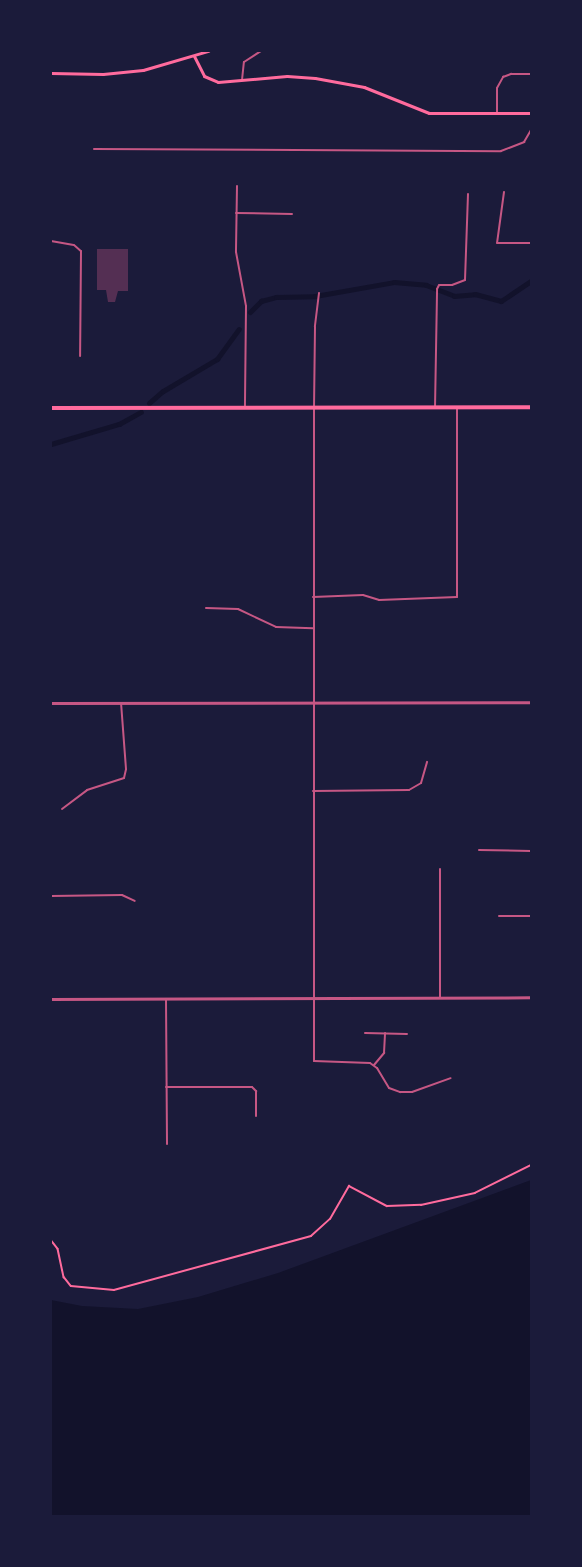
<!DOCTYPE html>
<style>
body{margin:0}
#map{position:relative;width:582px;height:1567px;overflow:hidden;background:#1b1b3a;font-family:"Open Sans",sans-serif}
div>[style]{position:absolute}
[style*='--x']{left:calc(var(--x)*1px);top:calc(var(--y)*1px);width:calc(var(--w)*1px);rotate:calc(var(--a)*1deg)}
.water>*{inset:0;background:#12122b}
.canal>*{height:5px;margin:-2.5px;padding:0 2.5px;transform-origin:2.5px;border-radius:2.5px;background:#12122b}
.building>*{inset:0;background:#542f53}
.path>*{height:1.5px;margin:-0.75px;padding:0 0.75px;transform-origin:0.75px;border-radius:0.75px;background:#ff6b9d}
.minor>*{height:2px;margin:-1px;padding:0 1px;transform-origin:1px;border-radius:1px;background:#c65784}
.tertiary>*{height:3px;margin:-1.5px;padding:0 1.5px;transform-origin:1.5px;border-radius:1.5px;background:#c65784}
.secondary>*{height:3px;margin:-1.5px;padding:0 1.5px;transform-origin:1.5px;border-radius:1.5px;background:#ff6b9d}
.trunk>*{height:4px;margin:-2px;padding:0 2px;transform-origin:2px;border-radius:2px;background:#ff6b9d}
span{translate:-50% -50%;white-space:nowrap;text-align:center;line-height:1.15;-webkit-text-stroke:4.5px #1b1b3a;paint-order:stroke}
.frame{position:absolute;inset:0;border:52px solid #1b1b3a;pointer-events:none}
</style>
<div id="map">
<div class="water">
<i style="clip-path:polygon(531px 1180px,531px 1516px,51px 1516px,51px 1300px,82px 1306px,138px 1309px,198px 1297px,278px 1273px)"></i>
</div>
<div class="canal">
<i style="--x:250;--y:312;--w:16;--a:-45"></i>
<i style="--x:261;--y:301;--w:16;--a:-15"></i>
<i style="--x:276;--y:297;--w:39;--a:-1"></i>
<i style="--x:315;--y:296;--w:80;--a:-10"></i>
<i style="--x:394;--y:282;--w:32;--a:5"></i>
<i style="--x:426;--y:285;--w:30;--a:21"></i>
<i style="--x:454;--y:296;--w:21;--a:-5"></i>
<i style="--x:475;--y:294;--w:27;--a:15"></i>
<i style="--x:501;--y:301;--w:36;--a:-34"></i>
<i style="--x:149;--y:403;--w:18;--a:-41"></i>
<i style="--x:163;--y:391;--w:63;--a:-30.7"></i>
<i style="--x:217;--y:359;--w:37;--a:-54"></i>
<i style="--x:51;--y:444;--w:71;--a:-16.4"></i>
<i style="--x:119;--y:424;--w:25;--a:-29"></i>
</div>
<div class="building">
<i style="clip-path:polygon(97px 249px,128px 249px,128px 291px,118px 291px,115px 302px,108px 302px,106px 290px,97px 290px)"></i>
</div>
<div class="path">
<i style="--x:51;--y:1240;--w:11;--a:52"></i>
<i style="--x:58;--y:1249;--w:29;--a:78"></i>
<i style="--x:64;--y:1277;--w:11;--a:52"></i>
<i style="--x:71;--y:1286;--w:43;--a:5.3"></i>
<i style="--x:114;--y:1290;--w:204;--a:-15.3"></i>
<i style="--x:311;--y:1236;--w:25;--a:-42"></i>
<i style="--x:330;--y:1219;--w:38;--a:-60"></i>
<i style="--x:349;--y:1186;--w:43;--a:27.8"></i>
<i style="--x:387;--y:1206;--w:34;--a:-2"></i>
<i style="--x:421;--y:1205;--w:55;--a:-12.5"></i>
<i style="--x:475;--y:1193;--w:63;--a:-26.6"></i>
</div>
<div class="minor">
<i style="--x:242;--y:80;--w:18;--a:-84"></i>
<i style="--x:244;--y:62;--w:20;--a:-33"></i>
<i style="--x:497;--y:114;--w:26;--a:-90"></i>
<i style="--x:497;--y:88;--w:13;--a:-61"></i>
<i style="--x:503;--y:77;--w:9;--a:-21"></i>
<i style="--x:511;--y:74;--w:20;--a:0"></i>
<i style="--x:94;--y:149;--w:407;--a:0.3"></i>
<i style="--x:501;--y:151;--w:25;--a:-21"></i>
<i style="--x:524;--y:142;--w:14;--a:-60"></i>
<i style="--x:237;--y:186;--w:66;--a:90.9"></i>
<i style="--x:236;--y:252;--w:55;--a:79.5"></i>
<i style="--x:246;--y:306;--w:101;--a:90.6"></i>
<i style="--x:504;--y:192;--w:51;--a:97.8"></i>
<i style="--x:497;--y:243;--w:34;--a:0"></i>
<i style="--x:236;--y:213;--w:56;--a:1"></i>
<i style="--x:51;--y:241;--w:23;--a:10"></i>
<i style="--x:74;--y:245;--w:9;--a:41"></i>
<i style="--x:81;--y:251;--w:105;--a:90.5"></i>
<i style="--x:319;--y:293;--w:34;--a:97"></i>
<i style="--x:315;--y:327;--w:81;--a:90.7"></i>
<i style="--x:314;--y:408;--w:653;--a:90"></i>
<i style="--x:314;--y:1061;--w:56;--a:2"></i>
<i style="--x:370;--y:1063;--w:9;--a:36"></i>
<i style="--x:377;--y:1068;--w:23;--a:59"></i>
<i style="--x:389;--y:1088;--w:12;--a:20"></i>
<i style="--x:400;--y:1092;--w:12;--a:0"></i>
<i style="--x:412;--y:1092;--w:41;--a:-19.7"></i>
<i style="--x:435;--y:408;--w:119;--a:-89"></i>
<i style="--x:437;--y:289;--w:4;--a:-63"></i>
<i style="--x:439;--y:285;--w:13;--a:0"></i>
<i style="--x:452;--y:285;--w:14;--a:-21"></i>
<i style="--x:465;--y:280;--w:86;--a:-88"></i>
<i style="--x:313;--y:597;--w:50;--a:-2.3"></i>
<i style="--x:363;--y:595;--w:17;--a:17"></i>
<i style="--x:379;--y:600;--w:78;--a:-2.2"></i>
<i style="--x:457;--y:597;--w:188;--a:-90"></i>
<i style="--x:206;--y:608;--w:32;--a:2"></i>
<i style="--x:238;--y:609;--w:42;--a:25.3"></i>
<i style="--x:276;--y:627;--w:37;--a:2"></i>
<i style="--x:313;--y:791;--w:96;--a:-0.6"></i>
<i style="--x:409;--y:790;--w:14;--a:-30"></i>
<i style="--x:421;--y:783;--w:22;--a:-74"></i>
<i style="--x:62;--y:809;--w:31;--a:-37"></i>
<i style="--x:87;--y:790;--w:39;--a:-18"></i>
<i style="--x:124;--y:778;--w:9;--a:-77"></i>
<i style="--x:126;--y:769;--w:66;--a:-94.3"></i>
<i style="--x:479;--y:850;--w:52;--a:1.1"></i>
<i style="--x:51;--y:896;--w:71;--a:-0.8"></i>
<i style="--x:122;--y:895;--w:14;--a:25"></i>
<i style="--x:499;--y:916;--w:32;--a:0"></i>
<i style="--x:440;--y:997;--w:128;--a:-90"></i>
<i style="--x:166;--y:999;--w:145;--a:89.6"></i>
<i style="--x:365;--y:1033;--w:42;--a:1.4"></i>
<i style="--x:374;--y:1065;--w:16;--a:-50"></i>
<i style="--x:384;--y:1053;--w:20;--a:-87"></i>
<i style="--x:166;--y:1087;--w:86;--a:0"></i>
<i style="--x:252;--y:1087;--w:6;--a:45"></i>
<i style="--x:256;--y:1091;--w:25;--a:90"></i>
</div>
<div class="tertiary">
<i style="--x:51;--y:703;--w:480;--a:-0.1"></i>
<i style="--x:51;--y:999;--w:480;--a:-0.2"></i>
</div>
<div class="secondary">
<i style="--x:194;--y:56;--w:22;--a:63"></i>
<i style="--x:204;--y:76;--w:15;--a:23"></i>
<i style="--x:218;--y:82;--w:69;--a:-5"></i>
<i style="--x:287;--y:76;--w:28;--a:4"></i>
<i style="--x:315;--y:78;--w:50;--a:10.4"></i>
<i style="--x:364;--y:87;--w:70;--a:21.8"></i>
<i style="--x:429;--y:113;--w:102;--a:0"></i>
<i style="--x:51;--y:73;--w:52;--a:1.1"></i>
<i style="--x:103;--y:74;--w:40;--a:-5.7"></i>
<i style="--x:143;--y:70;--w:68;--a:-16.3"></i>
</div>
<div class="trunk">
<i style="--x:51;--y:408;--w:480;--a:-0.1"></i>
</div>
<div class="frame"></div>
</div>
